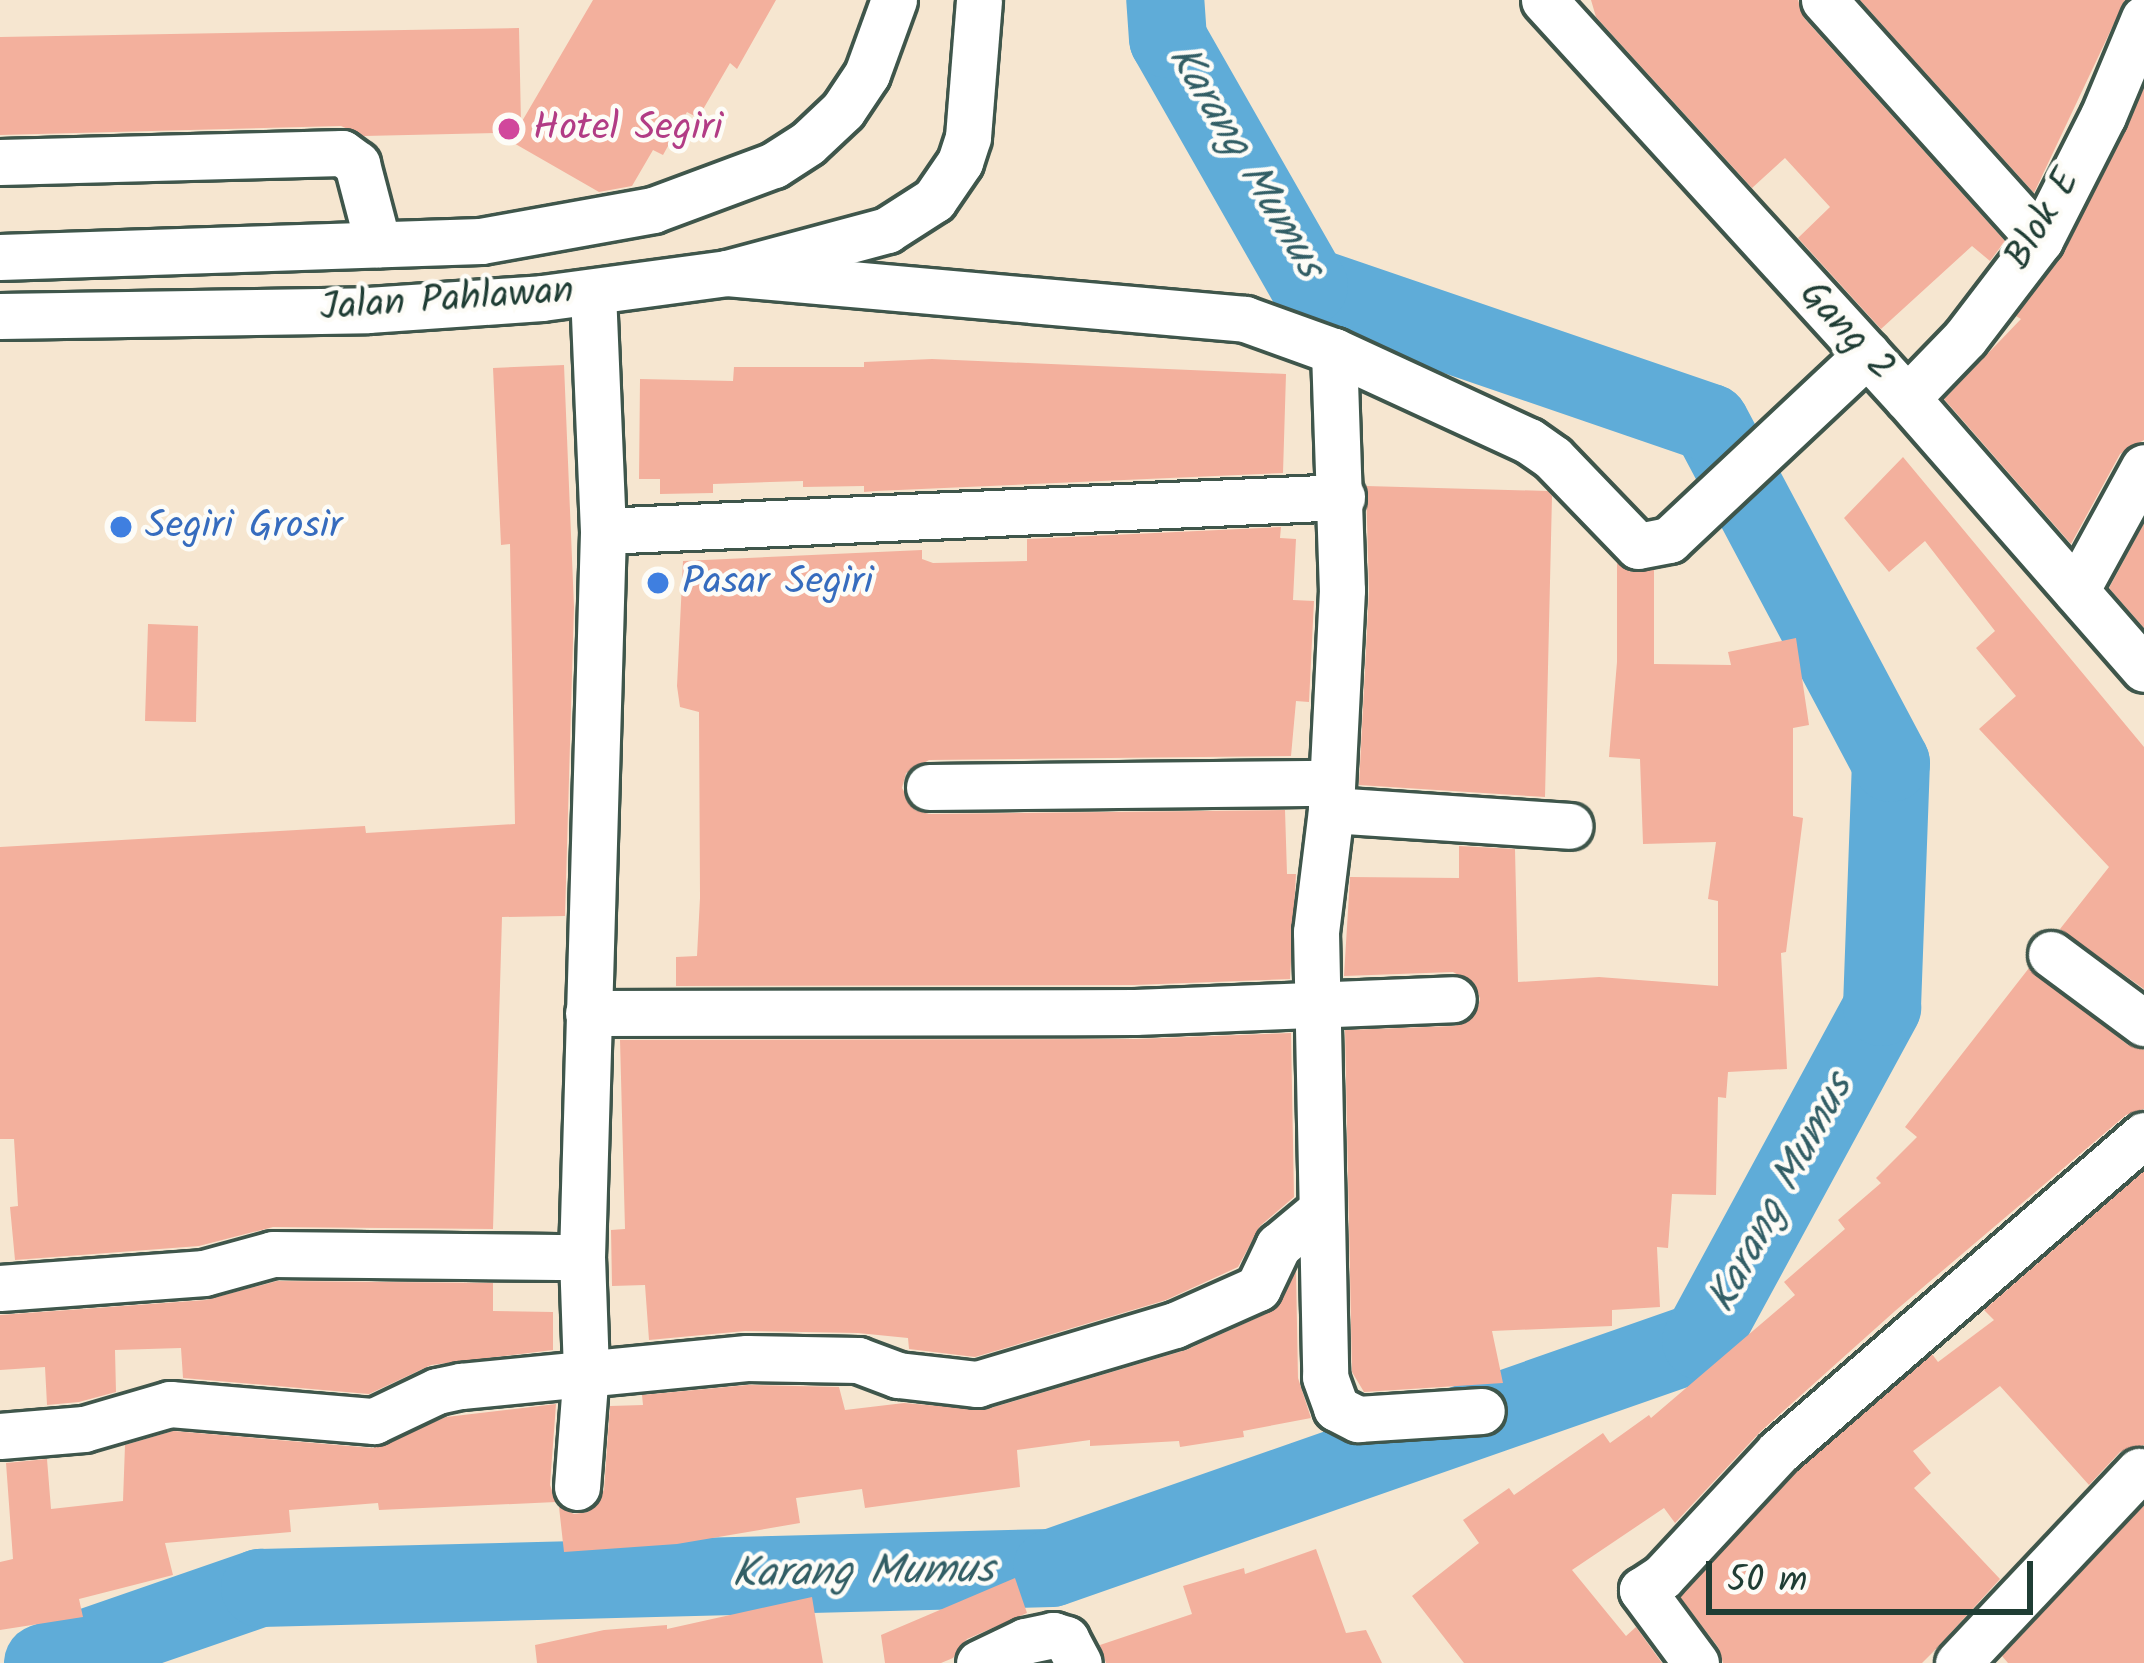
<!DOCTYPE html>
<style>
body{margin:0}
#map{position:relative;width:2144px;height:1663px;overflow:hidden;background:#f6e6d0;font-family:Kalam,sans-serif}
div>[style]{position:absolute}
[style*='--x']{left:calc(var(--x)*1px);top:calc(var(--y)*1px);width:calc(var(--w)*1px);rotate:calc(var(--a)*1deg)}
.river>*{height:78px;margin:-39px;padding:0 39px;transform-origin:39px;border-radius:39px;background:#5facd8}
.building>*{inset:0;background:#f3b09d}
.roads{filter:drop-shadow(3px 0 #3f564b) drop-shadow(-3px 0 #3f564b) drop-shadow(0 3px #3f564b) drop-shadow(0 -3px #3f564b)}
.minor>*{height:45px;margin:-22.5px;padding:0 22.5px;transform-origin:22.5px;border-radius:22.5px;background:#fff}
.dots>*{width:33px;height:33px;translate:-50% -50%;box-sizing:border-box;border:6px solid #fdfcf7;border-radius:50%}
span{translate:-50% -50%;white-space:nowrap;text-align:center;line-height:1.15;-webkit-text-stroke:9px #fdfcf7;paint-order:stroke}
.hotel-label{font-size:39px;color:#b23c85}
.left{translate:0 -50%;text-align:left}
.street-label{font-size:39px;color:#1f3d34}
.shop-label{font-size:39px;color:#366cbe}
.water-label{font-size:42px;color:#325e65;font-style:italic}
.scale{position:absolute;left:1706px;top:1561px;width:327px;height:54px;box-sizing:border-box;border:6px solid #1f3d34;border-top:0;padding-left:15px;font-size:36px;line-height:42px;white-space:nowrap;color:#1f3d34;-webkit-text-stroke:9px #fdfcf7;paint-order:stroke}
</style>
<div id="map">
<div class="river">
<i style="--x:43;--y:1663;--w:230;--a:-19.1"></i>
<i style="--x:260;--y:1588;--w:792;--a:-1.45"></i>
<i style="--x:1052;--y:1568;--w:688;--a:-19.28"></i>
<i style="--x:1701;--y:1341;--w:380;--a:-61.5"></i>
<i style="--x:1882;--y:1007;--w:244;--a:-87.9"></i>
<i style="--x:1891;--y:763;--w:385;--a:-118"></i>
<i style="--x:1710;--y:423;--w:424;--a:-161.1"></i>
<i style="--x:1309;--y:286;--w:284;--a:-119.7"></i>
<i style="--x:1168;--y:39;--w:39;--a:-94"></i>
</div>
<div class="building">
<i style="clip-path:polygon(593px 0,776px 0,737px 69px,730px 63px,698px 118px,687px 112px,663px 155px,653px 150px,632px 186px,599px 192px,496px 133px,364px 136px,341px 126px,0 135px,0 37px,519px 28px,521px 123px)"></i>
<i style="clip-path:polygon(1591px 0,1798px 0,1804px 18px,2005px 241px,1990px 261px,1972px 246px,1881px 329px,1798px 238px,1830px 207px,1785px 158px,1752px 188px,1596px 17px)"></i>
<i style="clip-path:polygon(1860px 0,2125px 0,2034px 193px)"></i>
<i style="clip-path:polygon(2144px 88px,2144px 440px,2120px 454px,2071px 544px,1944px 399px,2021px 319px,2016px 316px,2064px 253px)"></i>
<i style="clip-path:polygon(932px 359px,1286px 374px,1283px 473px,876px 491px,864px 492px,864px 486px,803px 487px,803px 481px,713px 484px,713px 493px,660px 494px,660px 479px,639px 479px,640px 379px,733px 381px,734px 367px,864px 367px,864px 362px)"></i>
<i style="clip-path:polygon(564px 365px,574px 607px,565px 916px,502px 917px,493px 1229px,273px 1227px,199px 1246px,15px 1260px,10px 1207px,18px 1206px,14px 1139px,0 1139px,0 847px,365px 826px,366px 833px,515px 824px,510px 544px,501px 545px,493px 368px)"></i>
<i style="clip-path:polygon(1903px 457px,2144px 747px,2144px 989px,2060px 929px,2109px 867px,1979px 729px,2016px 696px,1976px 648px,1995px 631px,1925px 541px,1889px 572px,1844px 518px)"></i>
<i style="clip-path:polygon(1366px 486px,1548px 491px,1552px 496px,1545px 797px,1359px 785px,1369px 591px)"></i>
<i style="clip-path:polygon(2144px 523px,2144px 628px,2109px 588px)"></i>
<i style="clip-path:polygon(1281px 527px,1280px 538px,1296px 539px,1293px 600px,1314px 601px,1309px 702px,1296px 701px,1291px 756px,929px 760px,906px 773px,902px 788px,915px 810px,929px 814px,1285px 810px,1287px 874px,1296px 874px,1290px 979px,1134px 985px,676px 986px,676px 957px,697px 956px,700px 898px,699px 712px,680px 707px,677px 686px,683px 561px,922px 550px,922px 559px,933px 563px,1027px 561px,1027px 539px)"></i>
<i style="clip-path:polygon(1617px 563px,1631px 572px,1654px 570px,1654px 664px,1731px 665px,1728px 652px,1796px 638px,1809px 725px,1793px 728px,1793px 816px,1803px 818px,1786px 952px,1781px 953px,1787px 1069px,1728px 1072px,1726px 1098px,1718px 1097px,1716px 1195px,1672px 1194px,1668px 1248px,1657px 1247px,1660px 1307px,1612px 1310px,1612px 1326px,1492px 1331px,1503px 1383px,1364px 1392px,1352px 1372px,1345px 1030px,1455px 1026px,1476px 1012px,1480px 999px,1475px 984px,1453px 972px,1344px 976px,1350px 877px,1459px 878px,1459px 846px,1515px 849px,1518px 982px,1599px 977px,1718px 986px,1718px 901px,1708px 899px,1716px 842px,1643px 844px,1640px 759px,1609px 757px,1617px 662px)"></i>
<i style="clip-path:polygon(148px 624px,198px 626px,196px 722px,145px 721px)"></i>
<i style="clip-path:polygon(2029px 968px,2128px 1045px,2144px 1050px,2144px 1109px,2126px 1115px,1895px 1311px,1760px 1432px,1675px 1523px,1664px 1508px,1572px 1570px,1626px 1636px,1636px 1627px,1662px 1663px,1464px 1663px,1412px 1596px,1479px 1543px,1463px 1520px,1509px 1488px,1514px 1495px,1603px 1433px,1610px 1443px,1649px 1415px,1651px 1418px,1795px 1295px,1784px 1282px,1845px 1229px,1838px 1220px,1881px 1183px,1876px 1178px,1917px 1137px,1905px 1127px)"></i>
<i style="clip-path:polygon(1291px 1033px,1294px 1197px,1260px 1226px,1238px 1267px,1166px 1300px,975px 1357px,909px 1349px,908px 1338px,858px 1333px,745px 1331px,649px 1340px,645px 1285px,612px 1286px,611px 1230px,625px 1229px,620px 1040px,1136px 1039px)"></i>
<i style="clip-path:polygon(2144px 1171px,2144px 1445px,2120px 1452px,2089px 1485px,2000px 1386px,1913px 1451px,1931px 1473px,1914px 1488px,2000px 1579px,1934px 1651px,1922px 1663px,1723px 1663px,1718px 1647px,1680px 1597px,1797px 1471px,1932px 1354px,1938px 1362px,1994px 1320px,1984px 1310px)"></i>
<i style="clip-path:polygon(1296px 1271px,1298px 1378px,1311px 1418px,1243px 1431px,1244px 1437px,1180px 1447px,1179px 1441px,1090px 1446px,1090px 1440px,1017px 1450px,1020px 1487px,865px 1508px,862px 1489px,796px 1498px,800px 1523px,677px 1544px,564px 1552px,559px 1507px,574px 1514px,588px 1512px,604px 1490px,610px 1406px,643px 1405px,642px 1395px,748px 1385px,839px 1387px,845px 1410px,904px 1403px,984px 1410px,1186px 1350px,1270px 1312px)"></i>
<i style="clip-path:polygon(277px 1281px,493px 1283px,493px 1311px,553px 1312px,553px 1350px,431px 1365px,369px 1394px,183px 1378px,181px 1348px,115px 1350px,116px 1392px,79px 1402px,47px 1405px,45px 1367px,0 1370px,0 1315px,206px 1300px)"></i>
<i style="clip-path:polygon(556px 1404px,550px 1485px,556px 1502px,379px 1510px,378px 1503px,289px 1510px,291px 1532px,165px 1543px,173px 1575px,79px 1599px,83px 1617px,0 1630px,0 1562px,13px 1559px,6px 1463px,47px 1459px,51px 1509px,123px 1501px,125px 1445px,173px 1431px,373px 1448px,446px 1417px)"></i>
<i style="clip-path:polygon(2144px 1505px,2144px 1663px,2008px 1663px,2002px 1656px)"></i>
<i style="clip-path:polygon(1316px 1549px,1346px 1633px,1366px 1630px,1382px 1663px,1106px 1663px,1100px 1645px,1192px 1614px,1183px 1586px,1244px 1568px,1245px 1574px)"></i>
<i style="clip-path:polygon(1015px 1578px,1027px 1613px,967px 1639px,953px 1658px,941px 1663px,885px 1663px,881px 1635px)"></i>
<i style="clip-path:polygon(812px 1597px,823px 1663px,537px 1663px,535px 1645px,604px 1630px,667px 1625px,667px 1629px)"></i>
</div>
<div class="roads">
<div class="minor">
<i style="--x:1544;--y:0;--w:539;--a:47.63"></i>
<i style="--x:1907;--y:398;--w:360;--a:48.8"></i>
<i style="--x:1824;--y:0;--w:323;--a:48"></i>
<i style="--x:0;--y:162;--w:342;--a:-1.5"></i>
<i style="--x:342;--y:153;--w:19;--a:36"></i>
<i style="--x:357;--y:164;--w:83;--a:75.3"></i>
<i style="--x:0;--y:257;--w:481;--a:-1.9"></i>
<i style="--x:481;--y:241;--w:175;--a:-10.2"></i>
<i style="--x:653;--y:210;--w:129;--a:-20.4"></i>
<i style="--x:774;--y:165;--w:40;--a:-32.9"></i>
<i style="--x:808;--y:143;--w:48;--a:-43.3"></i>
<i style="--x:843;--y:110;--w:43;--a:-56.3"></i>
<i style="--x:867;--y:74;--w:79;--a:-70"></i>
<i style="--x:727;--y:273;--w:520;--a:5.07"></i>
<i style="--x:1245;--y:319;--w:95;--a:19.8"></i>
<i style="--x:1334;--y:351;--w:239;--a:88.1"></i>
<i style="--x:1342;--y:590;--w:220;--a:92.9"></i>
<i style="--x:1331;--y:810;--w:123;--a:97"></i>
<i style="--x:1316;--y:932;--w:445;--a:88.8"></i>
<i style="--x:1325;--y:1377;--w:33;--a:70"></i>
<i style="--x:1336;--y:1408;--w:25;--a:27"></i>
<i style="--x:1358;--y:1419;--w:124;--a:-3.7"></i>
<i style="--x:0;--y:316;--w:368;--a:-0.9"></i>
<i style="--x:368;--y:310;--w:174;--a:-3.9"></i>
<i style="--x:542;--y:298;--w:187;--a:-7.7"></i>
<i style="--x:727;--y:273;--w:166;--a:-15"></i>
<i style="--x:887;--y:230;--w:56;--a:-32.6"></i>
<i style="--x:934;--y:200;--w:46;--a:-55.6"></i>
<i style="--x:960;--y:162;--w:26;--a:-72"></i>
<i style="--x:968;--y:137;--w:137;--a:-85.4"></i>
<i style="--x:1334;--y:351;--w:215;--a:24.8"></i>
<i style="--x:1529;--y:441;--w:29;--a:35"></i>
<i style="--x:1553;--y:458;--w:122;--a:46"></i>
<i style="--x:1638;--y:546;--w:32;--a:-11"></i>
<i style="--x:1669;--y:540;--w:272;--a:-43.2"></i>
<i style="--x:1907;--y:398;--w:83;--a:-46"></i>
<i style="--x:1965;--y:338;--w:123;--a:-52.6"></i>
<i style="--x:2040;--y:240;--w:139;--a:-63.1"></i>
<i style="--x:2103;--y:116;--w:106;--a:-67.3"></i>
<i style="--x:603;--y:531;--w:740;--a:-2.63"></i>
<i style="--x:2076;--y:591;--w:141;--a:-61.3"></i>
<i style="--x:929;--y:787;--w:402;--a:-0.6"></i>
<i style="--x:1331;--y:810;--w:239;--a:3.8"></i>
<i style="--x:2051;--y:954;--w:116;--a:36.6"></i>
<i style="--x:588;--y:1013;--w:547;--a:-0.1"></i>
<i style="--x:1135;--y:1012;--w:318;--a:-2.3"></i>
<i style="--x:0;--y:1288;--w:205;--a:-4.2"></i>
<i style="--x:204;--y:1273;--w:72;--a:-15.4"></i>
<i style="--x:273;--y:1254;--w:309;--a:0.6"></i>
<i style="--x:0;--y:1436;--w:84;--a:-4.8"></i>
<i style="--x:84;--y:1429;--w:90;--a:-16.2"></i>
<i style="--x:170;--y:1404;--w:205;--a:4.8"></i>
<i style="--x:374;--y:1421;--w:70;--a:-25.5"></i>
<i style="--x:437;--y:1391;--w:25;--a:-12"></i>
<i style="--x:461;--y:1386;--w:287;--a:-5.6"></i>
<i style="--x:747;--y:1358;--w:111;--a:1"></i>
<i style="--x:858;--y:1360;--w:43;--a:20.6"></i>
<i style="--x:898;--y:1375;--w:80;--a:6.5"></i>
<i style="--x:977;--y:1384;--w:207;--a:-16.6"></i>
<i style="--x:1175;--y:1325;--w:91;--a:-24"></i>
<i style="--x:1258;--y:1288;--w:47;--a:-64.5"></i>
<i style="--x:1278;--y:1246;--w:55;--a:-39.8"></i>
<i style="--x:577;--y:1487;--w:116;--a:-85.6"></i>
<i style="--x:586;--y:1371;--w:114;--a:-92"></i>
<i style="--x:582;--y:1257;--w:726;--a:-88.34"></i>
<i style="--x:603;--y:531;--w:239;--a:-92.4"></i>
<i style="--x:979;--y:1663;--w:51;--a:-25.6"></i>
<i style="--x:1025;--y:1641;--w:29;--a:-12"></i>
<i style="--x:1053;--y:1635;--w:14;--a:17"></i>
<i style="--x:1066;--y:1639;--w:27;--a:62"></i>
<i style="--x:1696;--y:1663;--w:91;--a:-126.5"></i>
<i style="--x:1642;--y:1590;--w:24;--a:-33"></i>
<i style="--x:1662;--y:1577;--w:171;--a:-47.1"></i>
<i style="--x:1778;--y:1452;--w:484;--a:-40.9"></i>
<i style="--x:1958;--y:1663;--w:264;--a:-46.7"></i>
</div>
</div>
<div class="dots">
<i style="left:509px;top:129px;background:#d1479c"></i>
<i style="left:121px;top:527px;background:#3f7fe0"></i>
<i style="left:658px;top:583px;background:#3f7fe0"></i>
</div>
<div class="hotel-label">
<span class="left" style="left:533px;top:129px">Hotel Segiri</span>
</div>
<div class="street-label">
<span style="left:2044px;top:220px;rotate:-59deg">Blok E</span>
<span style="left:447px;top:301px;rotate:-4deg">Jalan Pahlawan</span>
<span style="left:1846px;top:332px;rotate:47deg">Gang 2</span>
</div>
<div class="shop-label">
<span class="left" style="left:145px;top:527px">Segiri Grosir</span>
<span class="left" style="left:682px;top:583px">Pasar Segiri</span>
</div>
<div class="water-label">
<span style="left:1245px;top:162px;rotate:59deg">Karang Mumus</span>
<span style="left:1781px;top:1194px;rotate:-62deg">Karang Mumus</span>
<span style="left:863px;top:1573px;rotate:-1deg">Karang Mumus</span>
</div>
<div class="scale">50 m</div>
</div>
